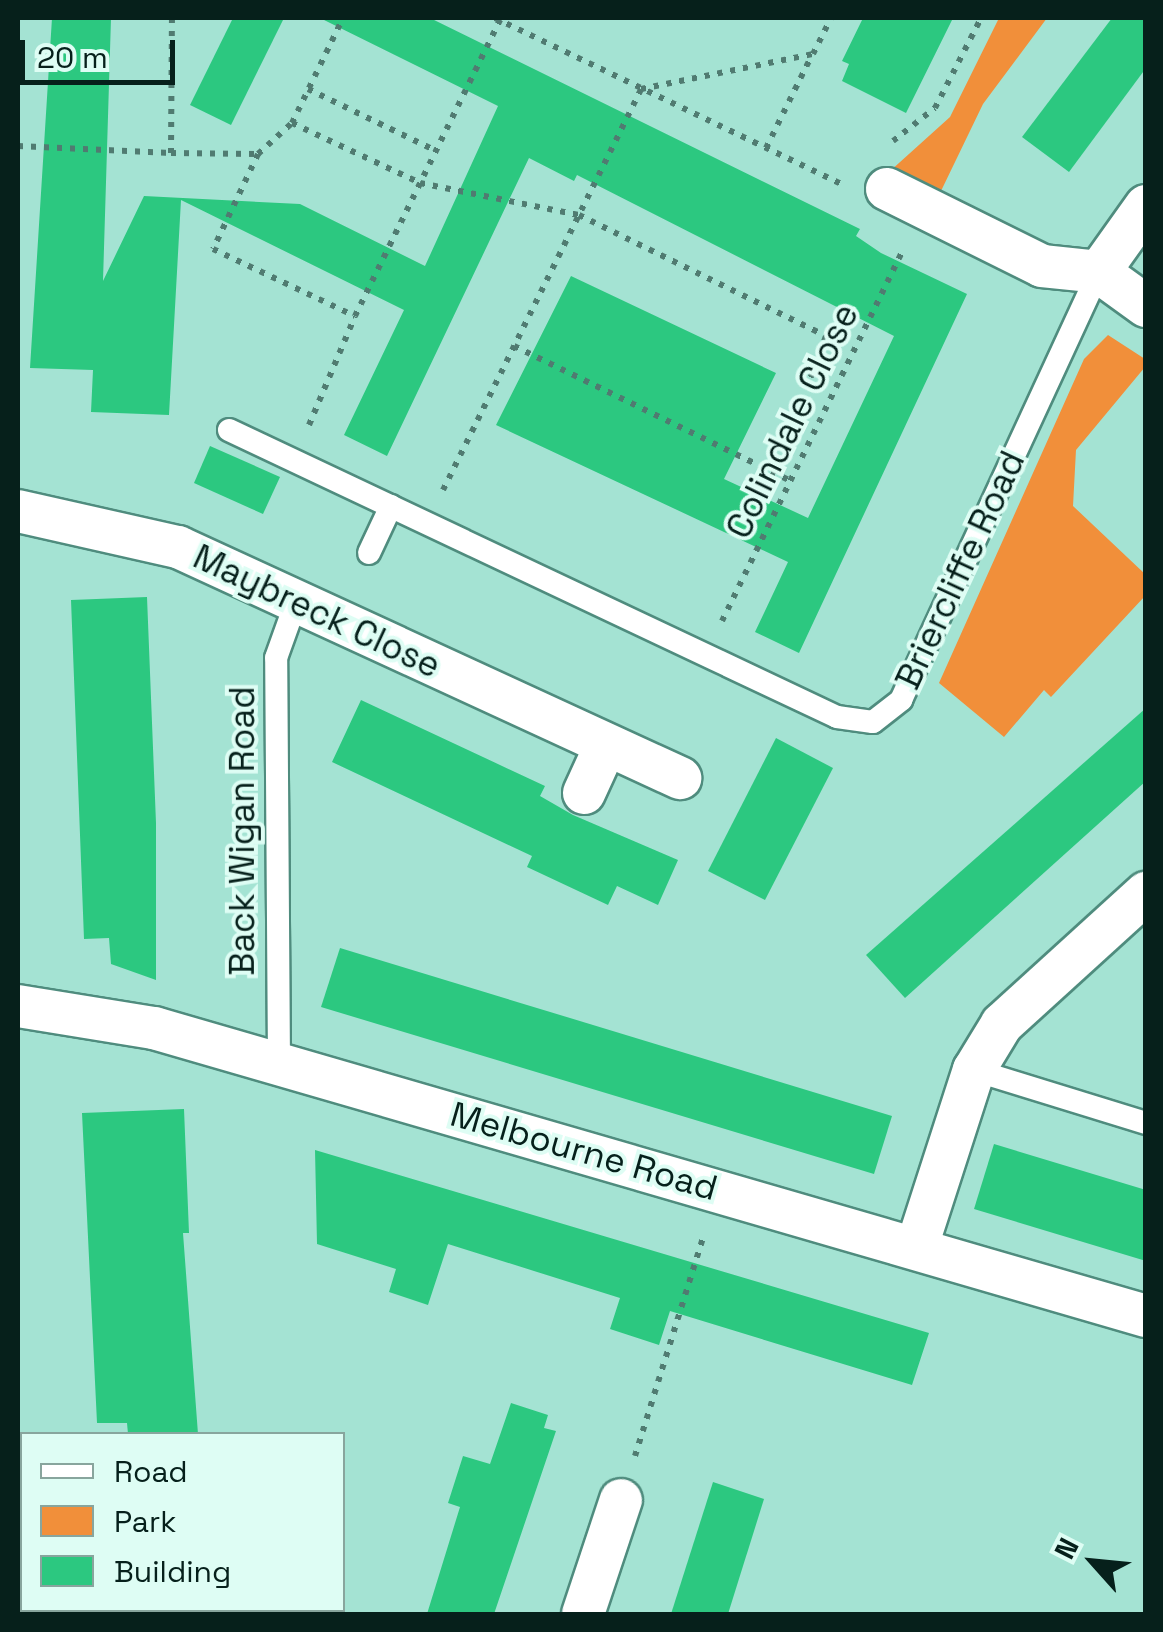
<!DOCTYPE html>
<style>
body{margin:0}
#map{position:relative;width:1163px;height:1632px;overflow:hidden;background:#a4e3d3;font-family:"Space Grotesk",sans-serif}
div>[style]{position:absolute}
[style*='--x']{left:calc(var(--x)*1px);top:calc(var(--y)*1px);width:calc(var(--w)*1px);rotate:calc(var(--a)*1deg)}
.green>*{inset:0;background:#f18f3a}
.building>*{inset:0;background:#2cc880}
.path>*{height:6px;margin-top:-3px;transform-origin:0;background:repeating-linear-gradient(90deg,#507b71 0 5px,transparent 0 13px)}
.roads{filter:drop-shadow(2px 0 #4f8c7e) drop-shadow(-2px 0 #4f8c7e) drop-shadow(0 2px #4f8c7e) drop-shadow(0 -2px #4f8c7e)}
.lane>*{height:22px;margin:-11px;padding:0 11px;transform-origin:11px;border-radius:11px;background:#fff}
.street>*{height:42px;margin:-21px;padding:0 21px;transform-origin:21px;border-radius:21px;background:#fff}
span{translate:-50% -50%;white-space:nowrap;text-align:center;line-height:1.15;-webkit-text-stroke:8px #defdf4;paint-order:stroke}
.street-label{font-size:35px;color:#06201b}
.frame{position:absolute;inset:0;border:20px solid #06201b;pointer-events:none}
.legend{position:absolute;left:20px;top:1432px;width:325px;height:180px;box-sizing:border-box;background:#defdf4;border:2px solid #88a59d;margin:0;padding:12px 18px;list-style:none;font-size:30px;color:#06201b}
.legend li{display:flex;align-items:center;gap:20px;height:50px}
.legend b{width:50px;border:2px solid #88a59d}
.north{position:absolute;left:1043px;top:1512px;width:100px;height:100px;-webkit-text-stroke:8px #defdf4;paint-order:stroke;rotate:297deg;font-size:28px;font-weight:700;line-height:40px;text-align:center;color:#06201b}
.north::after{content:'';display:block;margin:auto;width:35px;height:45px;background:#06201b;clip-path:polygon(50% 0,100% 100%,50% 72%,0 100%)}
.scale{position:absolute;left:20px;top:40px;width:155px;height:45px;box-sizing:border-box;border:5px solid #06201b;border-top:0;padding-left:12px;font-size:30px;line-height:35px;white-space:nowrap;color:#06201b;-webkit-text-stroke:8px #defdf4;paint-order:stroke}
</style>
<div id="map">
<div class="green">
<i style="clip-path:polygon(999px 18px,1047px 18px,983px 104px,941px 191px,889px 172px,950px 117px)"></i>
<i style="clip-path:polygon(1108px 335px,1145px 359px,1145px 367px,1076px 450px,1073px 506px,1145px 574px,1145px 596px,1051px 697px,1044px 690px,1004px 737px,939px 683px,1084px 359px)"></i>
</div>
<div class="building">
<i style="clip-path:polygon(52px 18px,111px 18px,103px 281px,144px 196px,300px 204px,425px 266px,498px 106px,320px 18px,430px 18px,860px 229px,856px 236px,881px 253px,967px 294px,799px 653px,755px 632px,788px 562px,496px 425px,571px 276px,776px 373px,724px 479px,808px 518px,894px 336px,577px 175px,574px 181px,529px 158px,387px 456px,344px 435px,404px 310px,181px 200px,169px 415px,91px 412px,93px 370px,30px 368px)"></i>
<i style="clip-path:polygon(233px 18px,284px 18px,231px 125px,190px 105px)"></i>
<i style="clip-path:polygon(863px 18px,953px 18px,906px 113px,842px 81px,849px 64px,842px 61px)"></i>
<i style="clip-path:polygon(1112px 18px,1146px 18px,1146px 68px,1069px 172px,1022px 137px)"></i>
<i style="clip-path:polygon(210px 446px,280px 477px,263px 514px,194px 483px)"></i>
<i style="clip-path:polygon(147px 597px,156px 823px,156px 980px,111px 964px,109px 938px,84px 939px,71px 600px)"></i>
<i style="clip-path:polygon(361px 700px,545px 786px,540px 796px,573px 815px,678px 860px,658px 905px,617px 886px,608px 905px,527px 867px,532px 856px,332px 762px)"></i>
<i style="clip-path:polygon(1146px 708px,1146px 781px,905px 998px,866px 955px)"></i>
<i style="clip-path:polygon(776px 738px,833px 768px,765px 900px,708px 871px)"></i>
<i style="clip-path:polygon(340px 948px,892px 1116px,874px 1174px,321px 1007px)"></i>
<i style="clip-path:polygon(184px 1109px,189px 1233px,183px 1233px,198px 1434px,128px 1434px,127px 1423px,97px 1423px,82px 1113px)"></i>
<i style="clip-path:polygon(994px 1144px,1146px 1190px,1146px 1261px,974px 1209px)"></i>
<i style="clip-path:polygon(315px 1150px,929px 1333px,912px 1385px,670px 1311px,659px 1345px,610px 1329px,620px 1298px,448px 1244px,428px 1305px,389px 1292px,396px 1269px,317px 1244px)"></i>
<i style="clip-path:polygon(511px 1403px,548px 1415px,544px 1428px,556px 1431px,494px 1614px,427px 1614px,460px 1507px,448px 1503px,463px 1456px,490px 1464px)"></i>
<i style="clip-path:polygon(713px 1482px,764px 1499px,728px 1614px,671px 1614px)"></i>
</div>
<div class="path">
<i style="--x:495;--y:18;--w:384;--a:25.6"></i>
<i style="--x:308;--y:89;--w:142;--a:25.8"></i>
<i style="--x:292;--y:123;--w:141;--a:25.1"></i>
<i style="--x:420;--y:183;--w:162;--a:11.4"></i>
<i style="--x:579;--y:215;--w:275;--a:26.1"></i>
<i style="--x:826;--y:336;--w:146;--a:110.4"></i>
<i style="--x:893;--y:141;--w:53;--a:-38.2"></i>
<i style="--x:935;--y:108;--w:101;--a:-62.9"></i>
<i style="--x:18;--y:146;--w:153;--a:2.6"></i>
<i style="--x:171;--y:153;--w:135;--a:-89.6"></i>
<i style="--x:766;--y:148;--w:104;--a:-63.7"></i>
<i style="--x:171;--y:153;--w:87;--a:0.7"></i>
<i style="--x:258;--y:154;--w:46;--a:-42.4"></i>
<i style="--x:292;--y:123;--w:117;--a:-64.1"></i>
<i style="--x:258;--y:154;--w:105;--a:115.3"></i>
<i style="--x:213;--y:249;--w:157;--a:25.3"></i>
<i style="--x:514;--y:346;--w:308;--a:26"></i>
<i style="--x:309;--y:425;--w:118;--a:-67.1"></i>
<i style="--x:355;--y:316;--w:330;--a:-63.9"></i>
<i style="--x:443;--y:490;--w:447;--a:-63.7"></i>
<i style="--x:641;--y:89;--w:176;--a:-11.5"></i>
<i style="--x:813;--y:54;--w:40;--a:-63.4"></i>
<i style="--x:722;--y:621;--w:413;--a:-64"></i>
<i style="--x:635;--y:1456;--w:232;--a:-72.7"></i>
</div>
<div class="roads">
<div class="lane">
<i style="--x:229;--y:430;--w:672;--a:25.27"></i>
<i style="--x:837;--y:717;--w:36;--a:8"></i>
<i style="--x:873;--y:722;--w:36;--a:-38"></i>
<i style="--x:901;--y:700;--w:472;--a:-65.2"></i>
<i style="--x:369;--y:553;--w:52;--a:-64.9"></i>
<i style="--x:279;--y:1063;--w:405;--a:-90.4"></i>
<i style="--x:276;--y:658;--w:59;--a:-70.3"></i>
<i style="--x:974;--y:1070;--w:180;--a:17.1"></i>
</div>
<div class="street">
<i style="--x:887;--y:189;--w:173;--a:26.4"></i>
<i style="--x:1042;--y:266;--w:57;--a:6"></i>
<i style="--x:1099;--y:272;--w:58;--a:35.9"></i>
<i style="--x:1099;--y:272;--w:81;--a:-54.5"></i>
<i style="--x:18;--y:511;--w:164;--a:12.7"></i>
<i style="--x:178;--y:547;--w:553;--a:24.71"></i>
<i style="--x:584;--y:793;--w:53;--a:-65.4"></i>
<i style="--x:18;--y:1006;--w:138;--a:9.2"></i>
<i style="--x:154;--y:1028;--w:1033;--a:16.19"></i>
<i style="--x:917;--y:1246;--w:185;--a:-72.1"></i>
<i style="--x:974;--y:1070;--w:54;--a:-58.7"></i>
<i style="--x:1002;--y:1024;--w:195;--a:-42.3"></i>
<i style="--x:583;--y:1614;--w:120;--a:-71.6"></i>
</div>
</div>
<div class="street-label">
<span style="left:792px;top:421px;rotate:-64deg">Colindale Close</span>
<span style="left:960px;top:570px;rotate:-65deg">Briercliffe Road</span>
<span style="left:317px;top:611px;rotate:25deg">Maybreck Close</span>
<span style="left:242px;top:831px;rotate:-90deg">Back Wigan Road</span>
<span style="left:584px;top:1151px;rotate:16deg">Melbourne Road</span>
</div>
<div class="frame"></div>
<ul class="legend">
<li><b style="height:12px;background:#fff"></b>Road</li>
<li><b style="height:28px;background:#f18f3a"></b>Park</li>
<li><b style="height:28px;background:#2cc880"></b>Building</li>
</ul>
<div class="north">N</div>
<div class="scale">20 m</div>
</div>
